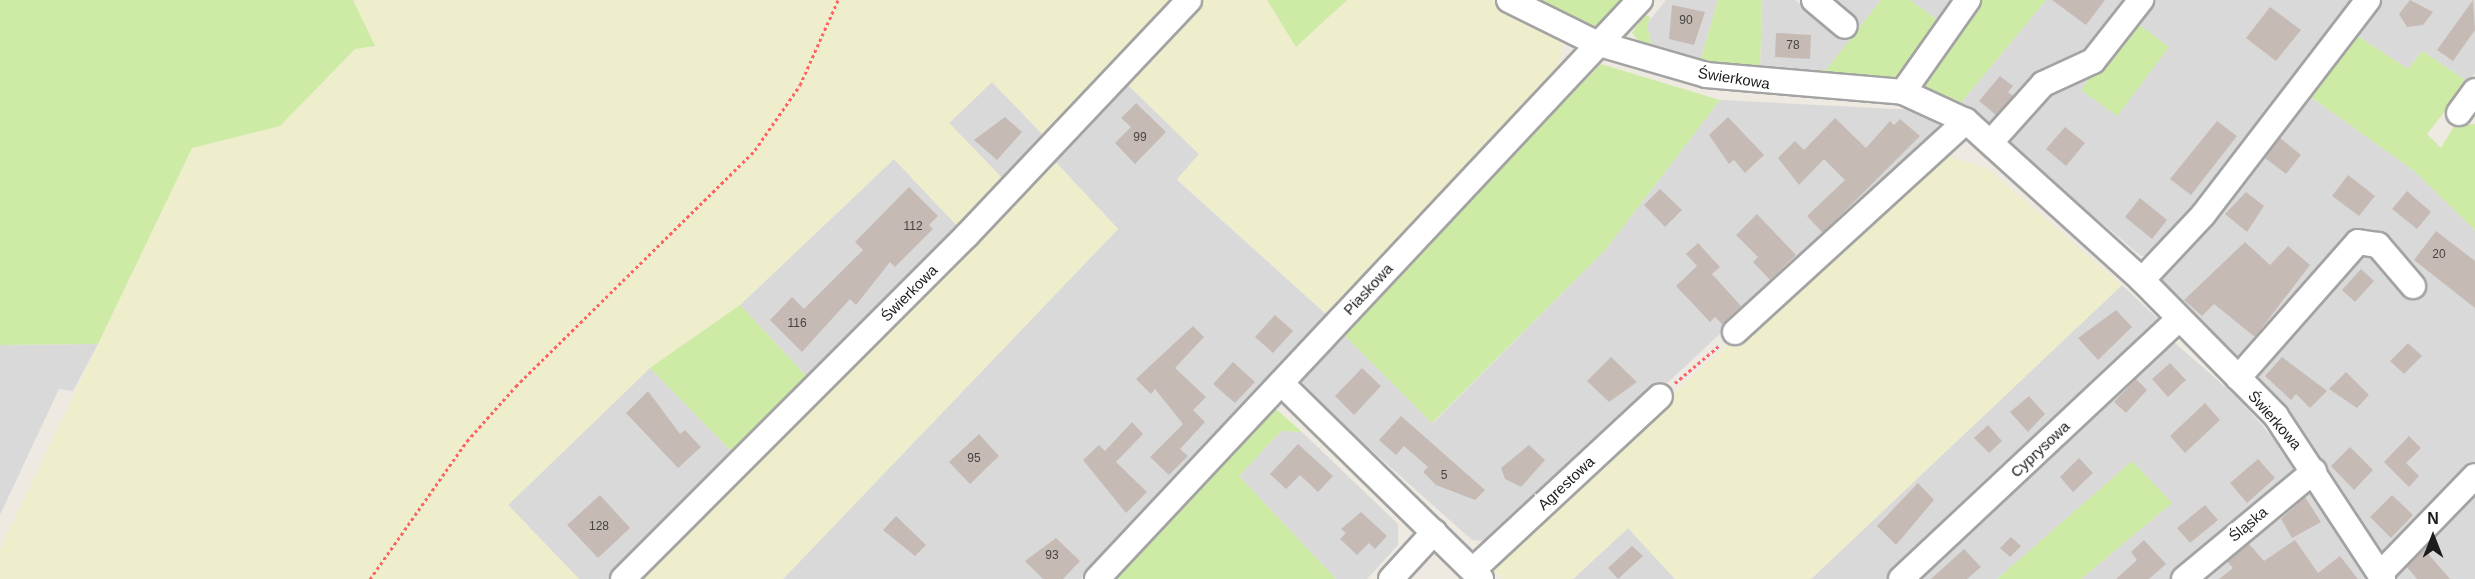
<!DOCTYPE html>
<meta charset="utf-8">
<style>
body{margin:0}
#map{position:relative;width:2475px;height:579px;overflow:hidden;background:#eee9e1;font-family:Helvetica,sans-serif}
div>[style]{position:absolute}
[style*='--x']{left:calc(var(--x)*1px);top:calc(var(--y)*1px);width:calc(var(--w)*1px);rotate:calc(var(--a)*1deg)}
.residential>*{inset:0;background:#dad9d9}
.farmland>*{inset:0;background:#eeedcc}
.grass>*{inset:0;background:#ceeba5}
.building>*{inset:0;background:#c6bab5}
.path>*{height:3px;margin-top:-1.5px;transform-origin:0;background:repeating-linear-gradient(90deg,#ff6362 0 3px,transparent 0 6px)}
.roads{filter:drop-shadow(2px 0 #a3a3a3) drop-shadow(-2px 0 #a3a3a3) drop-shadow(0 2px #a3a3a3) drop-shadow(0 -2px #a3a3a3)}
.minor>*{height:24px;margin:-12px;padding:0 12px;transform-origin:12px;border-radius:12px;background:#fff}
span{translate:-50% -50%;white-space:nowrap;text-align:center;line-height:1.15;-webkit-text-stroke:6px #fff;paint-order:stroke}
.number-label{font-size:12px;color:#464442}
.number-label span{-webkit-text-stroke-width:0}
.street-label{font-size:15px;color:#1c1c1c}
.north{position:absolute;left:2403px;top:507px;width:60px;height:60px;-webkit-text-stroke:4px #fff;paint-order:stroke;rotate:0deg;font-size:16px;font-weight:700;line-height:24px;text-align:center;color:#1c1c1c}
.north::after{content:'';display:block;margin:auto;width:21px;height:27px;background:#1c1c1c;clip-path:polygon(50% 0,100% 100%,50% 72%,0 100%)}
</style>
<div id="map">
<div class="residential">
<i style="clip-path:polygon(1666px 0,1718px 0,1701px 59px,1651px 44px,1647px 24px)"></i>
<i style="clip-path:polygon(1762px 0,1795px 0,1850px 41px,1826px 70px,1760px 70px)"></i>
<i style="clip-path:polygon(1826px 0,1881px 0,1860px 27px)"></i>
<i style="clip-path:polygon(1910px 0,1961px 0,1943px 24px)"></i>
<i style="clip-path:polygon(2046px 0,2350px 0,2193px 212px,2150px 255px,2141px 256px,1960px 104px)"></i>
<i style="clip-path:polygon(2377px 0,2475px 0,2475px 73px,2468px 82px,2422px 51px,2408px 69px,2353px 33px)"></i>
<i style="clip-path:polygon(992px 82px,1049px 141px,1006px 182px,949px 123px)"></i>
<i style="clip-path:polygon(1126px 83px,1200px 155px,1177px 180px,1326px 314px,1081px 579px,783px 579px,1118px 229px,1051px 157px)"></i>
<i style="clip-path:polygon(2308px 95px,2413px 170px,2475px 230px,2475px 466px,2380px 558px,2294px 421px,2198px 328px,2162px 288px,2160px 275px)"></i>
<i style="clip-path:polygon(1720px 100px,1917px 110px,1938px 122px,1937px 131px,1497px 542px,1472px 540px,1296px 383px,1341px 332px,1433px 423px,1606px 249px)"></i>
<i style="clip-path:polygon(894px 159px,961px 230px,808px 378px,740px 305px)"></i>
<i style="clip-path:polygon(2122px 285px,2157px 318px,2159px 329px,1894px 579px,1811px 579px)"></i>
<i style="clip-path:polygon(2168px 337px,2238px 398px,2303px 472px,2177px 579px,2081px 579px,2172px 503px,2058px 527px,1997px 579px,1912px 579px)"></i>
<i style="clip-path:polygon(98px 344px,73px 391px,59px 389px,0 515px,0 345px)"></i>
<i style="clip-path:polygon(650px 368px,735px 455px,607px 579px,579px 579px,508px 505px)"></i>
<i style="clip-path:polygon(1281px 431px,1302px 432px,1398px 524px,1398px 545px,1367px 579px,1336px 579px,1239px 476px)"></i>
<i style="clip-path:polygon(2475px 484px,2475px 579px,2394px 579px,2392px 576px)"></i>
<i style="clip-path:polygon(2302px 487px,2313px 494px,2369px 579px,2197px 579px)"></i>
<i style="clip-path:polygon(1628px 528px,1675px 579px,1573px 579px)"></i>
</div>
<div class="farmland">
<i style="clip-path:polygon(353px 0,1182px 0,1049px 141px,992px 82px,949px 123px,1006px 182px,961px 230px,894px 159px,740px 305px,650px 368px,508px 505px,579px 579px,0 579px,0 549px,192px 148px,280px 126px,355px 49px,374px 45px)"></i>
<i style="clip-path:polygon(1203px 0,1267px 0,1296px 47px,1347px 0,1490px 0,1543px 23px,1564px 40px,1558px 67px,1326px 314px,1177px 179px,1199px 154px,1126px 83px)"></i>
<i style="clip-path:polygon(1946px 155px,1989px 170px,2122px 285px,1811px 579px,1675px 579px,1628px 528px,1573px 579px,1502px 579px,1493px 570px,1497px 557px,1667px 399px,1930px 164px)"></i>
<i style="clip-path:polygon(1051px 157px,1118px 229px,783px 579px,634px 579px)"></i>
</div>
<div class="grass">
<i style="clip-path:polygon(0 0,353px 0,375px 46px,355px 49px,280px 126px,192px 148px,98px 344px,0 345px)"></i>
<i style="clip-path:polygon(1267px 0,1347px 0,1296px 47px)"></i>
<i style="clip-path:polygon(1519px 0,1625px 0,1600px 27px,1583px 29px)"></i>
<i style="clip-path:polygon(1718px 0,1762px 0,1760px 70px,1701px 59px)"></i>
<i style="clip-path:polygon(1881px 0,1910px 0,1943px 24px,1897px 82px,1788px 70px,1826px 70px)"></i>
<i style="clip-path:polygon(1975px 0,2046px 0,1960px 104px,1920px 86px)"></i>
<i style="clip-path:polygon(1645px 14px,1651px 18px,1647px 24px,1651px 44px,1661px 52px,1643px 45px,1632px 33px)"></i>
<i style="clip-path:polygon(2133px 20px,2169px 47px,2117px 116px,2081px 90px)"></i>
<i style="clip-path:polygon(2353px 33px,2408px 69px,2422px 51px,2468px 82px,2427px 134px,2441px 148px,2454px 126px,2475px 124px,2475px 230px,2413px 170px,2308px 95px)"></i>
<i style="clip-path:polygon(1601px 64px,1720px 100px,1606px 249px,1432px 423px,1341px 332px)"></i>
<i style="clip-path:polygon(740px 305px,808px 378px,735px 455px,650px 368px)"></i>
<i style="clip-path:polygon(1269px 410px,1277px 410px,1302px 432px,1281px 431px,1239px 476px,1336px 579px,1114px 579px)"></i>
<i style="clip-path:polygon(2132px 461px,2172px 503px,2081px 579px,1997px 579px)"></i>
</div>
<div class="building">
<i style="clip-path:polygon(2052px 0,2105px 0,2086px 25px)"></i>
<i style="clip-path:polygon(2410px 0,2433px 12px,2423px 25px,2407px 27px,2399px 14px)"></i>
<i style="clip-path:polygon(2473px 0,2475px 30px,2453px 61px,2437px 50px)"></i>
<i style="clip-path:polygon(1672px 5px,1705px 12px,1694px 45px,1669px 39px)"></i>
<i style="clip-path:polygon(2270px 7px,2301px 30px,2276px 61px,2246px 38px)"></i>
<i style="clip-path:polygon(1776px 33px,1811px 35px,1810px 59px,1775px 57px)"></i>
<i style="clip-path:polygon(2000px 76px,2013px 86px,2008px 92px,2013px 96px,1996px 115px,1979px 101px)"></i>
<i style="clip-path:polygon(1136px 103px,1166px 132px,1135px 164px,1115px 143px,1131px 127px,1121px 118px)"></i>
<i style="clip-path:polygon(1005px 117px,1022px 132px,997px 160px,974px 140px)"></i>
<i style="clip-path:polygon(1728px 117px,1764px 155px,1745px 173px,1734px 160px,1729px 164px,1709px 135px)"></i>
<i style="clip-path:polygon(1835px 118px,1866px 148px,1890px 121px,1894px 125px,1900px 119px,1920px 136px,1823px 233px,1807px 216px,1845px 180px,1824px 159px,1799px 185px,1778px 158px,1795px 141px,1804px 150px)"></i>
<i style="clip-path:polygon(2217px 121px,2237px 136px,2191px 195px,2170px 179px)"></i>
<i style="clip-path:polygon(2065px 127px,2085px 143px,2066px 166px,2046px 149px)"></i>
<i style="clip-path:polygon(2280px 138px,2301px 155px,2286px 174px,2265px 158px)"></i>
<i style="clip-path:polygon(2348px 175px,2375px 196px,2359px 216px,2332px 196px)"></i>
<i style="clip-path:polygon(909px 187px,938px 216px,929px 225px,933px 229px,895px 267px,890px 262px,856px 305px,850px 299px,802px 352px,770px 320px,792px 297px,804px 309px,863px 250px,855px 242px)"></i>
<i style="clip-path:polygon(1660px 189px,1682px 210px,1665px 227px,1644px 205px)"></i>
<i style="clip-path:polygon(2407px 191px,2431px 212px,2417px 229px,2392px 209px)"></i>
<i style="clip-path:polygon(2246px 192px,2264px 206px,2247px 232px,2225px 214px)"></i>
<i style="clip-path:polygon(2140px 198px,2167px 220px,2152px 239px,2125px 217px)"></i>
<i style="clip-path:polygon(1757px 214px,1796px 255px,1770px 280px,1753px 262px,1758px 257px,1736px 235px)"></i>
<i style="clip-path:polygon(2436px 231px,2475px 261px,2475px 308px,2414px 260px)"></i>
<i style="clip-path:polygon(2245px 242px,2270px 265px,2288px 246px,2310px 265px,2255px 337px,2214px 304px,2202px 316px,2184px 300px)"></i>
<i style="clip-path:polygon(1698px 243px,1720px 267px,1712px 274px,1741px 306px,1722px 324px,1715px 317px,1710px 322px,1676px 286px,1697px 266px,1686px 254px)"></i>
<i style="clip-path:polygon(2361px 269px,2374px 281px,2355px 302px,2342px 290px)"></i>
<i style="clip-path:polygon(2116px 310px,2132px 327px,2098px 360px,2078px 338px)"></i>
<i style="clip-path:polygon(1275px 315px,1293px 331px,1273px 353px,1255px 337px)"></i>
<i style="clip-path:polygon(1193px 326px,1204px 337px,1175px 368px,1206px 397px,1193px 410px,1205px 422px,1180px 449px,1188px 456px,1169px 475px,1150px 457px,1183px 424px,1155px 389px,1151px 394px,1136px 379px)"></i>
<i style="clip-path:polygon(2408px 343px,2422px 356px,2404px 374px,2390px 361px)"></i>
<i style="clip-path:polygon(1611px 357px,1637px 382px,1609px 402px,1587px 381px)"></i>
<i style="clip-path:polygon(2282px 357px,2327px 391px,2310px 408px,2296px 394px,2291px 400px,2265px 376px)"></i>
<i style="clip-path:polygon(1233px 362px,1255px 382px,1235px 403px,1213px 384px)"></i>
<i style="clip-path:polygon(2170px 363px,2186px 380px,2168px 397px,2152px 379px)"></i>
<i style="clip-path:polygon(1362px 368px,1381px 386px,1354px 415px,1335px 396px)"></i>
<i style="clip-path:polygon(2346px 372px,2369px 395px,2357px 408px,2329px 389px)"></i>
<i style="clip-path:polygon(2136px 379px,2147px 390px,2126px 413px,2114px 402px)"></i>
<i style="clip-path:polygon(648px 391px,680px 434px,685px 430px,701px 447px,678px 468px,626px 413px)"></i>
<i style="clip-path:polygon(2029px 396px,2045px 414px,2028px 432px,2010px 412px)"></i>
<i style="clip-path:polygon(2205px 403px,2220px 420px,2185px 453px,2170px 436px)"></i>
<i style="clip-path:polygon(1401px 416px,1485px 490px,1475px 500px,1436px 485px,1423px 472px,1428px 467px,1404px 446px,1396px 455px,1379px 440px)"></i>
<i style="clip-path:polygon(1132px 422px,1143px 434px,1116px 462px,1147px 492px,1126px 513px,1083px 460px,1099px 445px,1105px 451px)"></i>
<i style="clip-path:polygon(1988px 425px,2002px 441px,1989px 453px,1974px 438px)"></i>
<i style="clip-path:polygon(979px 434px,999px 456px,970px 484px,949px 462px)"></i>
<i style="clip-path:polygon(2409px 436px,2421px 448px,2406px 463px,2419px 476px,2409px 487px,2384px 462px)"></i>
<i style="clip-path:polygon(1298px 444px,1333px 476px,1318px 492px,1300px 475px,1286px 489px,1270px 474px)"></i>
<i style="clip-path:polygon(1529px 445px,1545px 460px,1521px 487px,1505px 479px,1501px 468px)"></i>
<i style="clip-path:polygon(2350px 447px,2373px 470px,2354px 490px,2331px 466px)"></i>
<i style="clip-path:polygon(2079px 458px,2093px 473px,2073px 492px,2060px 477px)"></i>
<i style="clip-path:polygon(2258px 459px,2275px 478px,2247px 503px,2230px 483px)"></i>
<i style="clip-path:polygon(1918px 483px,1934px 500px,1896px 545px,1877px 526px)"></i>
<i style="clip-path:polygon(600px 495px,630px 528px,598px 558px,567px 525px)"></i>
<i style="clip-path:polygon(2392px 495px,2413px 515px,2391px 538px,2370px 517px)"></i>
<i style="clip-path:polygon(2305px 497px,2321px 522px,2292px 538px,2281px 519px)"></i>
<i style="clip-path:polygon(2205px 505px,2218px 520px,2190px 543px,2177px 528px)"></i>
<i style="clip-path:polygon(1361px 512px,1387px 536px,1375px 549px,1369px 543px,1357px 555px,1340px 539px,1346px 533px,1341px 529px)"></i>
<i style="clip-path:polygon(896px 516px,926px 545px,915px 556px,883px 530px)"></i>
<i style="clip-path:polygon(2011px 537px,2021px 546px,2010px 557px,2000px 548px)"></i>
<i style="clip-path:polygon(1056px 538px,1080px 561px,1063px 579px,1043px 579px,1025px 561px)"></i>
<i style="clip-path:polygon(2144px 540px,2166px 564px,2149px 579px,2116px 579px,2137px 560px,2131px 552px)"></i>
<i style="clip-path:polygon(2295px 540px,2318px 573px,2340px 556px,2358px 579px,2219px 579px,2233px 568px,2227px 561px,2249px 544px,2264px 561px)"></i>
<i style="clip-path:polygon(1632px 546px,1643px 556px,1618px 579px,1608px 568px)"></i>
<i style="clip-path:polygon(1964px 549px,1981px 567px,1967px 579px,1931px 579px)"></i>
<i style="clip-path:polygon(2424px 549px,2450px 579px,2417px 579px,2407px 567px)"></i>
</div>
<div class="path">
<i style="--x:1675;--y:383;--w:59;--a:-40.2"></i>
<i style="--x:370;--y:579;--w:169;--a:-54.9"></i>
<i style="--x:467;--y:441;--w:74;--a:-48.3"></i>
<i style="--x:516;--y:386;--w:336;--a:-44.6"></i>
<i style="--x:755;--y:150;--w:79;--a:-55.3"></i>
<i style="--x:800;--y:85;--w:93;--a:-65.9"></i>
</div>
<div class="roads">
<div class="minor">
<i style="--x:1509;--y:0;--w:97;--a:26.3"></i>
<i style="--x:1596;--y:43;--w:115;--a:16.2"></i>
<i style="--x:1706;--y:75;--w:198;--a:4.9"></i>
<i style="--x:1903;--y:92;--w:69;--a:24.7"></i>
<i style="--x:1966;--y:121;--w:237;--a:42.1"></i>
<i style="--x:2142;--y:280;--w:191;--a:45.4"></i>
<i style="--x:2276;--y:416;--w:195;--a:56.7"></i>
<i style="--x:1814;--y:0;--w:40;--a:40"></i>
<i style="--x:1903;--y:92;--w:113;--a:-54.8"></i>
<i style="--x:2459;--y:113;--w:27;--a:-54"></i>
<i style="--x:1991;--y:142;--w:78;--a:-48.1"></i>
<i style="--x:2043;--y:84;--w:55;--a:-24.7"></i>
<i style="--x:2093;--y:61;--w:78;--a:-51.8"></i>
<i style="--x:2142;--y:280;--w:89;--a:-46.8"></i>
<i style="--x:2203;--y:215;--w:271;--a:-52.5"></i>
<i style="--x:1735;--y:332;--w:313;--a:-42.4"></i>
<i style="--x:2238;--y:378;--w:181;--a:-48.6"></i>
<i style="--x:2358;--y:242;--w:20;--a:9"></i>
<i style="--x:2378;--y:245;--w:54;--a:49.5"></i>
<i style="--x:1281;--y:383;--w:280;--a:44.4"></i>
<i style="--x:1473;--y:570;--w:255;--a:-42.9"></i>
<i style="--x:2380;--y:574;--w:136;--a:-45.9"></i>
<i style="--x:623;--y:579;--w:486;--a:-45"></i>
<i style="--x:967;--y:235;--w:323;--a:-46.6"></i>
<i style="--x:1097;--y:579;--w:794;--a:-46.84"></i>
<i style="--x:1391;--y:579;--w:64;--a:-47.5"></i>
<i style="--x:1901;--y:579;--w:379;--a:-43.1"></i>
<i style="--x:2184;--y:579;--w:169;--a:-39.7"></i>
</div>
</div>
<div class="number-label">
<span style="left:1686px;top:21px">90</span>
<span style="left:1793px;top:46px">78</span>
<span style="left:1140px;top:138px">99</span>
<span style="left:913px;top:227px">112</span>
<span style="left:2439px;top:255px">20</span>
<span style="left:797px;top:324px">116</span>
<span style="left:974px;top:459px">95</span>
<span style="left:1444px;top:476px">5</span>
<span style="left:599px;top:527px">128</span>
<span style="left:1052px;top:556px">93</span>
</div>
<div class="street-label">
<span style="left:1734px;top:78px;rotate:9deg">Świerkowa</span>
<span style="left:1368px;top:289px;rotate:-47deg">Piaskowa</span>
<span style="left:909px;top:293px;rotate:-45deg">Świerkowa</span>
<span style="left:2275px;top:420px;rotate:49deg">Świerkowa</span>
<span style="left:2040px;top:449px;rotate:-43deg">Cyprysowa</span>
<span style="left:1566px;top:483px;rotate:-43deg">Agrestowa</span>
<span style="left:2248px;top:524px;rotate:-40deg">Śląska</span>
</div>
<div class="north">N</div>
</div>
